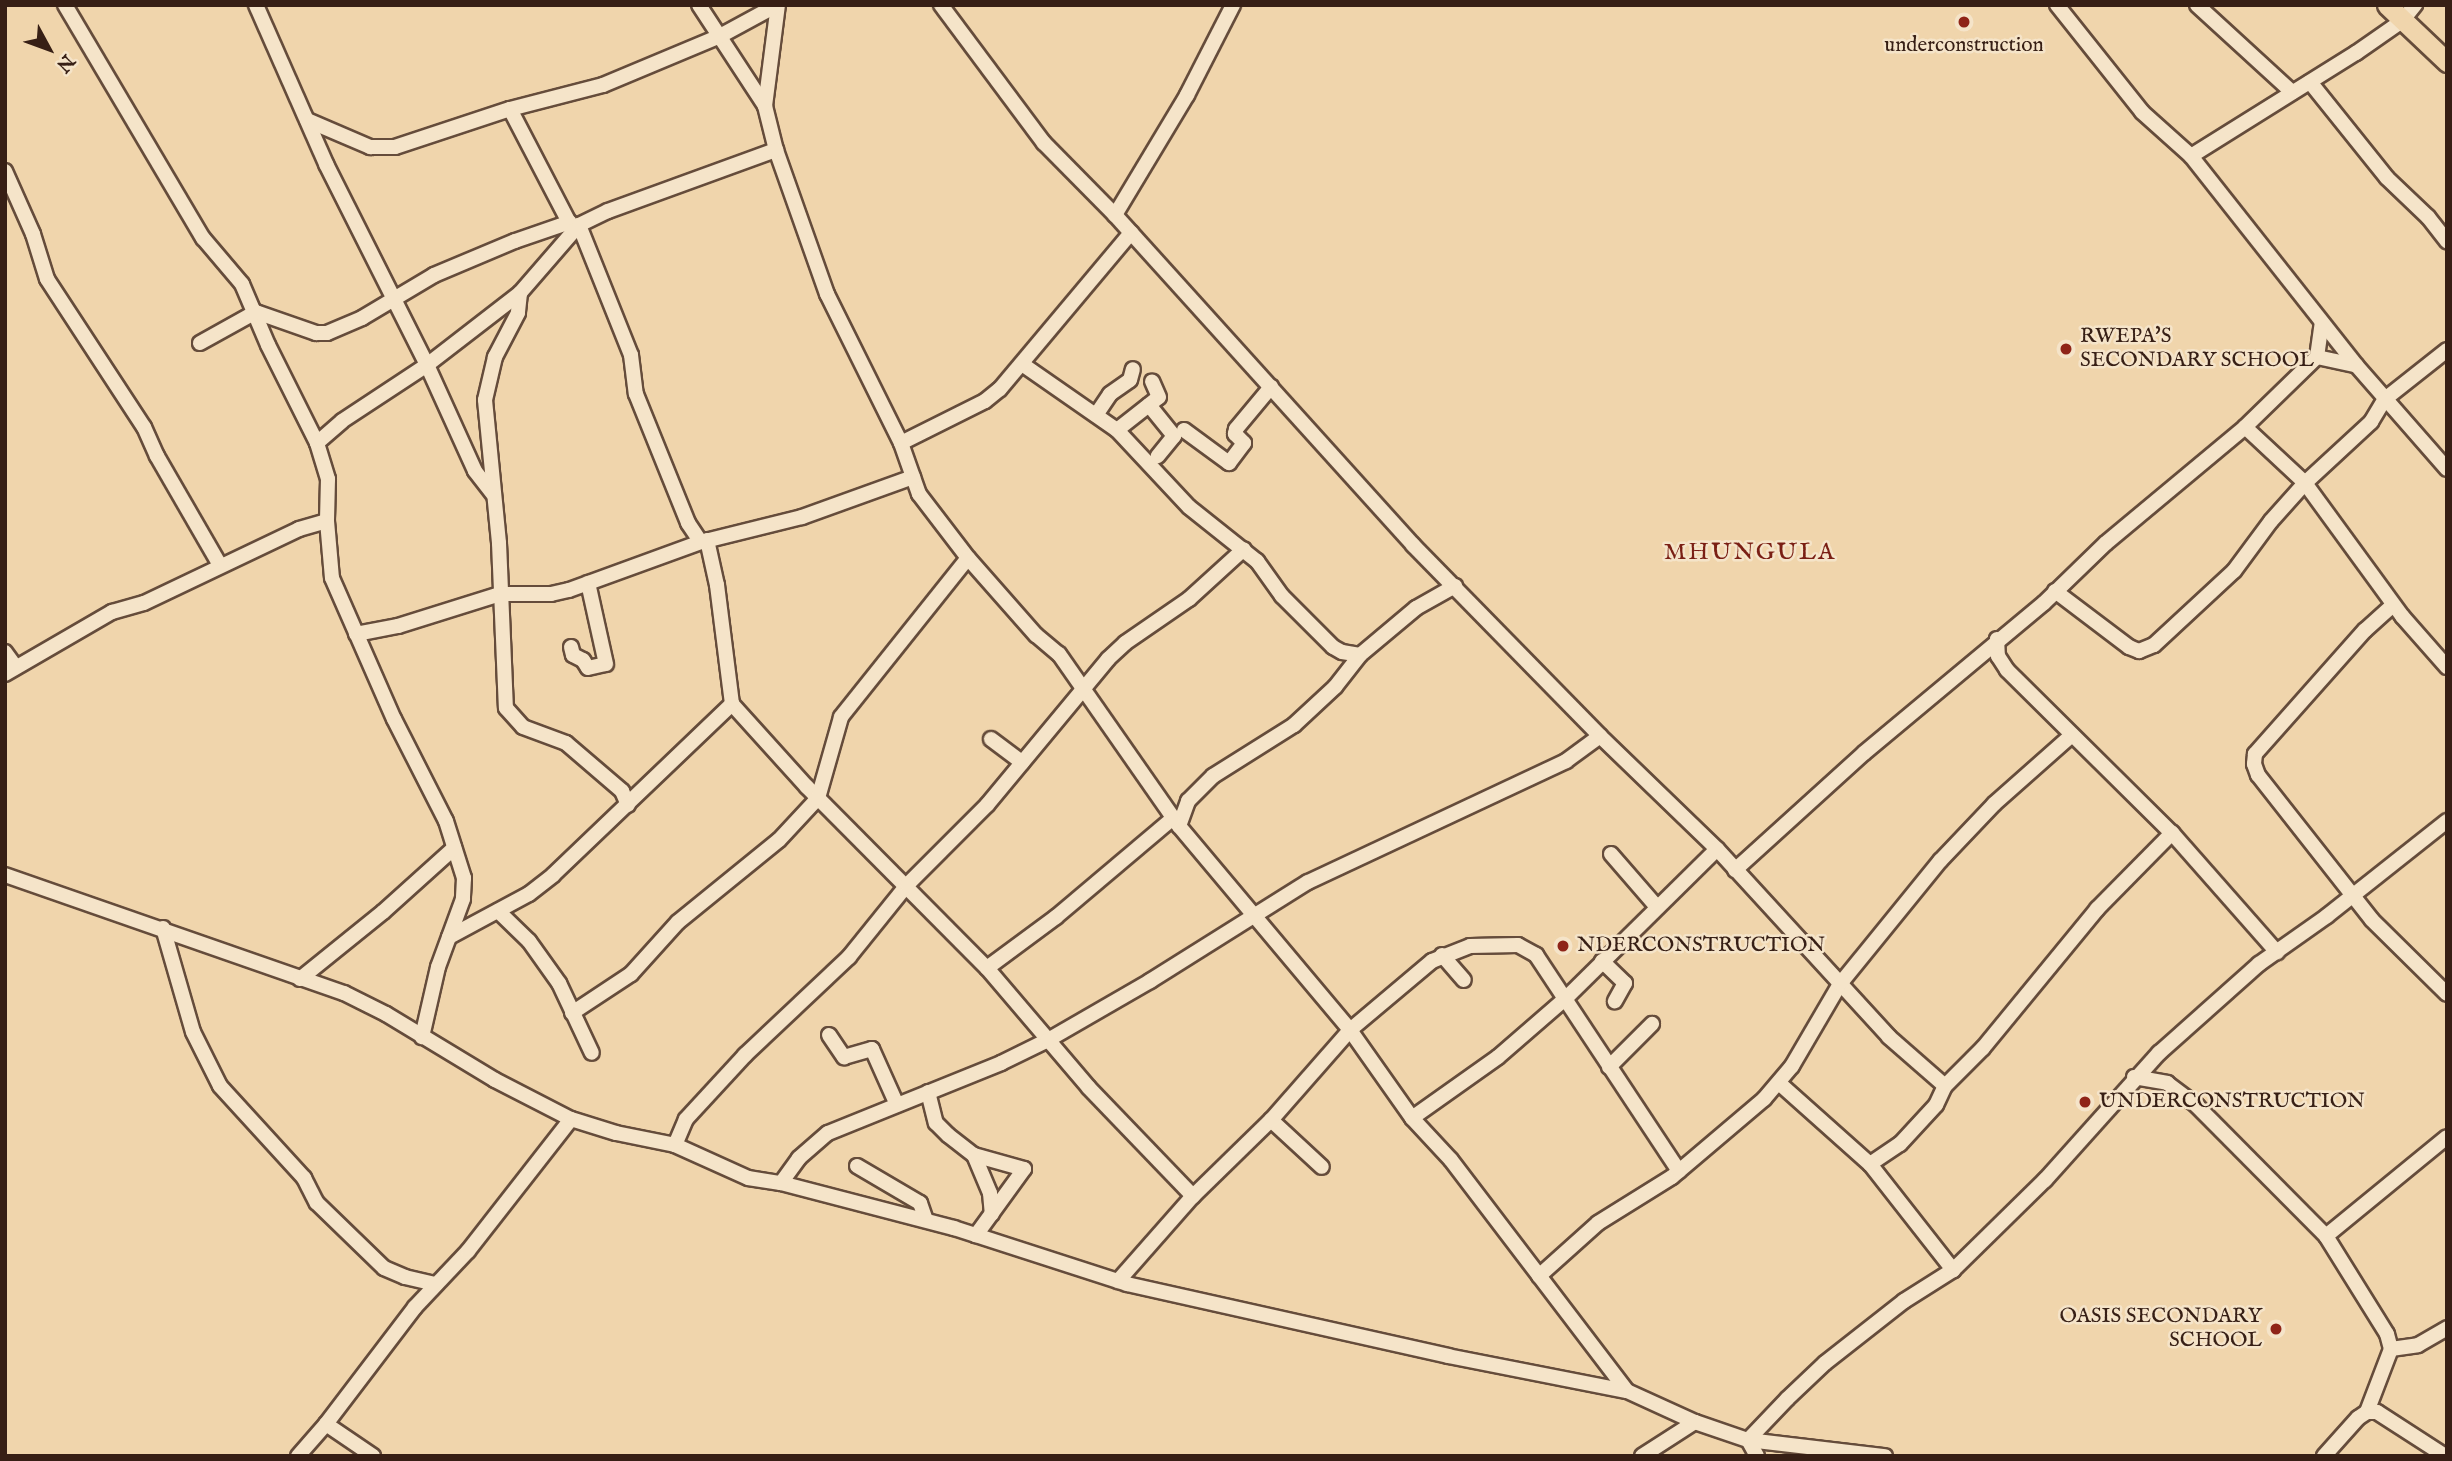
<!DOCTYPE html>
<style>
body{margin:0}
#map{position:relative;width:2452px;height:1461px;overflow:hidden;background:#f0d5ac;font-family:"IM FELL English",serif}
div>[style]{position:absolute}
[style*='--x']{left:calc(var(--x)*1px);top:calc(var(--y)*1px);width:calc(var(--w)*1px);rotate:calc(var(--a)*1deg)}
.roads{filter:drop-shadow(2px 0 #654c3b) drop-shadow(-2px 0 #654c3b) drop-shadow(0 2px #654c3b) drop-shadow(0 -2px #654c3b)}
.minor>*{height:14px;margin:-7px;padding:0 7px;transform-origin:7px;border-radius:7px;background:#f5e4c9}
.major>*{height:19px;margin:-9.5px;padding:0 9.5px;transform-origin:9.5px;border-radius:9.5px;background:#f0d5ac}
.dots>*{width:19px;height:19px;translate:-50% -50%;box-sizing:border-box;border:4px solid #f5e4c9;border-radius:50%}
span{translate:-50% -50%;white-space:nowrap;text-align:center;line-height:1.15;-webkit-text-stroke:5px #f5e4c9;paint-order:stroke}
.poi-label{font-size:21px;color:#371f15}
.left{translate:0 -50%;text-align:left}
.right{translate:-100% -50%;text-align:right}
.quarter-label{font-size:24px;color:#7a1f14;letter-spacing:2px}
.frame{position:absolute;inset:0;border:7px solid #371f15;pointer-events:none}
.north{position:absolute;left:14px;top:14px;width:70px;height:70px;-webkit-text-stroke:5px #f5e4c9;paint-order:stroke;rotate:131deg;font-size:19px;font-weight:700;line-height:28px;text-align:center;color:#371f15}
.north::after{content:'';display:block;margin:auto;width:24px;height:32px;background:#371f15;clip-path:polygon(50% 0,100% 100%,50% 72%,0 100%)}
</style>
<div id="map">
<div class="roads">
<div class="minor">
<i style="--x:65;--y:5;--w:271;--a:59.4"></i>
<i style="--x:203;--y:238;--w:60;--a:49.7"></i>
<i style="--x:242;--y:284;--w:66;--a:66.9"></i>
<i style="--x:268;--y:345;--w:110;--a:63.4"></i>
<i style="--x:317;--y:443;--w:38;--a:73"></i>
<i style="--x:328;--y:479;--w:42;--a:91.4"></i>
<i style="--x:327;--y:521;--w:57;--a:85"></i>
<i style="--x:332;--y:578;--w:154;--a:66.3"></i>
<i style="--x:394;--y:719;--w:114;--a:63"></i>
<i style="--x:446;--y:821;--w:60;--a:72.5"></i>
<i style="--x:464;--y:878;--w:21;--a:93"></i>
<i style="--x:463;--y:899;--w:72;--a:110.2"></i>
<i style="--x:438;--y:967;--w:72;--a:102.9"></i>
<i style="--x:256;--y:5;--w:174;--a:66.2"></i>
<i style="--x:326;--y:164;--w:225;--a:63.3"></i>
<i style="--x:427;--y:365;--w:116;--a:65.6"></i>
<i style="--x:475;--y:471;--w:29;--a:52"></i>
<i style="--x:699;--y:5;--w:121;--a:56.8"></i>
<i style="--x:765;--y:106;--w:45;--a:76"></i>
<i style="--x:776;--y:150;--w:153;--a:70.5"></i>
<i style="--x:827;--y:294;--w:166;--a:63.6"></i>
<i style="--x:901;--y:443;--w:54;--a:70.6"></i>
<i style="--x:919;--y:494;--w:81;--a:52.6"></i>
<i style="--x:968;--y:558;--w:103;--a:48.6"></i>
<i style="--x:1036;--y:635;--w:30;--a:40"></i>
<i style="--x:1059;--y:654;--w:210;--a:55.1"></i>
<i style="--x:1179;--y:826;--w:266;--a:50"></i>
<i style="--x:1350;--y:1030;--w:108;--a:54.8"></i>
<i style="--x:1412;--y:1118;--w:57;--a:47.1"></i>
<i style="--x:1451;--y:1160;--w:290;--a:52.7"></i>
<i style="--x:941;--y:5;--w:172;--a:53.3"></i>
<i style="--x:1044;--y:143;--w:101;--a:45.4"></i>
<i style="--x:1115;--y:215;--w:445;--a:47.9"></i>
<i style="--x:1413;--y:545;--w:267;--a:45.6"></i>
<i style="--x:1600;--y:736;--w:163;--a:44"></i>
<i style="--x:1717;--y:849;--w:255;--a:47.5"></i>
<i style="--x:1889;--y:1037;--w:74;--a:41.2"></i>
<i style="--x:2057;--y:5;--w:137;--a:51.5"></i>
<i style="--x:2142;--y:112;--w:66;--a:41.9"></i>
<i style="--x:2191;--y:156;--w:266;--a:51.7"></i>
<i style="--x:2356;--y:365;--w:138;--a:48.8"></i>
<i style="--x:2197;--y:5;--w:129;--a:42.5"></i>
<i style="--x:2310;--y:82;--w:123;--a:51.3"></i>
<i style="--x:2387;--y:178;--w:57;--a:43.6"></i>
<i style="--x:2428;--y:217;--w:31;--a:52"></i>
<i style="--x:765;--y:106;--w:102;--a:-82.7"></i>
<i style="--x:510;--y:109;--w:134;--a:62.5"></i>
<i style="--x:307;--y:120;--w:69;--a:23.2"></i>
<i style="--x:370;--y:147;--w:25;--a:0"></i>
<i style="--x:395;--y:147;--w:121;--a:-18.3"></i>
<i style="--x:510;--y:109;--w:96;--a:-14.5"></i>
<i style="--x:603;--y:85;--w:127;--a:-22.7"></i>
<i style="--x:720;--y:36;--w:65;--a:-28.5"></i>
<i style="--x:2191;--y:156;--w:195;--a:-32"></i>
<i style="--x:2356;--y:53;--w:56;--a:-34.8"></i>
<i style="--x:2402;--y:21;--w:21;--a:-51"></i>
<i style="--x:5;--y:171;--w:69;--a:66"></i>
<i style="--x:33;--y:234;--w:47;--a:72.7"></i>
<i style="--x:47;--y:279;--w:177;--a:56.8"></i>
<i style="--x:144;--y:427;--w:32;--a:66"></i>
<i style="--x:157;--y:456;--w:126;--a:60"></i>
<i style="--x:1115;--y:215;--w:140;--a:-59"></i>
<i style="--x:1187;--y:95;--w:101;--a:-62.9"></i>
<i style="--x:579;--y:225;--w:140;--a:68.2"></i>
<i style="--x:631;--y:355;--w:39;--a:83"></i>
<i style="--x:636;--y:394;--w:139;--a:68"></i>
<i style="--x:688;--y:523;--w:23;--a:56"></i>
<i style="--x:520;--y:293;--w:20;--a:96"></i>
<i style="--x:518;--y:313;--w:50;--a:117.6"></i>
<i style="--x:495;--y:357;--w:44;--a:103.1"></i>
<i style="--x:485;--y:400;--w:144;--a:84.4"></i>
<i style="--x:499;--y:543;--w:165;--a:87.6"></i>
<i style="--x:506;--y:708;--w:25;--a:48"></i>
<i style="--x:523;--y:727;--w:46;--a:20.4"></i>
<i style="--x:566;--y:743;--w:74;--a:40.6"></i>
<i style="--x:622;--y:791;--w:15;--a:67"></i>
<i style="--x:200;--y:343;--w:64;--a:-29"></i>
<i style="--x:256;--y:312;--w:64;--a:19.3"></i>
<i style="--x:316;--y:333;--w:11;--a:0"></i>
<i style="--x:327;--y:333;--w:38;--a:-23"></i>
<i style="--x:362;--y:318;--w:84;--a:-30.8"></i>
<i style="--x:434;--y:275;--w:88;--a:-22.8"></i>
<i style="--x:515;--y:241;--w:58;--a:-19.1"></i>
<i style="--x:2317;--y:357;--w:40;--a:12"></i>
<i style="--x:1022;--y:364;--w:116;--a:34.8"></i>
<i style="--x:1117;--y:430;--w:105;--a:46.9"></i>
<i style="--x:1189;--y:507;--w:87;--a:38.5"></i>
<i style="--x:1257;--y:561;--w:43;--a:54.5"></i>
<i style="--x:1282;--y:596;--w:72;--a:45"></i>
<i style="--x:1333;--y:647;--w:10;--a:29"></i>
<i style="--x:1342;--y:652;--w:18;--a:9"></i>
<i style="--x:1149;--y:405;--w:40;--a:51"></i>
<i style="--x:1174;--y:436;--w:26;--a:129"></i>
<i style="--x:1096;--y:415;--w:25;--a:-56"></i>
<i style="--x:1110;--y:394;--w:24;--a:-35"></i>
<i style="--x:1130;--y:380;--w:11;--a:-75"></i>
<i style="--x:2245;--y:427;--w:82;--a:43"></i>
<i style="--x:2305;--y:483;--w:165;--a:53.9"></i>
<i style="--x:2402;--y:616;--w:68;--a:48.6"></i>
<i style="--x:1117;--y:430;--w:53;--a:-38.2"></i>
<i style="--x:1159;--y:397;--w:17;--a:-114"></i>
<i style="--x:1184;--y:430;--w:56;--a:36.3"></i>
<i style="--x:1229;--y:463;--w:25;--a:-53"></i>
<i style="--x:1244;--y:443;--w:13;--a:-135"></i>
<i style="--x:1235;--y:434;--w:5;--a:-79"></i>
<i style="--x:1236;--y:429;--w:55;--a:-50.2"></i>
<i style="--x:317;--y:443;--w:33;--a:-41"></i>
<i style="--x:342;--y:421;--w:102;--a:-33.4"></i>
<i style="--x:427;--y:365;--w:118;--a:-37.7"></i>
<i style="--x:520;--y:293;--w:90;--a:-49.1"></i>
<i style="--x:579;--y:225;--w:32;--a:-26"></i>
<i style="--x:608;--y:211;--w:179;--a:-20"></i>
<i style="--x:901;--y:443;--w:94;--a:-26.6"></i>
<i style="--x:985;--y:401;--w:19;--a:-39"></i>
<i style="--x:1000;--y:389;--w:204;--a:-50"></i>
<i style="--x:707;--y:540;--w:46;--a:77.5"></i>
<i style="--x:717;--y:585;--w:120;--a:82.8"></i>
<i style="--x:732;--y:704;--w:112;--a:47.9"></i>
<i style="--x:807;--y:787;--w:255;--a:45.2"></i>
<i style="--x:987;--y:968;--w:157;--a:49.6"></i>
<i style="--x:1089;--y:1088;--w:150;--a:46.1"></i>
<i style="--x:2055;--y:591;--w:93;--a:37.1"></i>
<i style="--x:2129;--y:647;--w:11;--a:22"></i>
<i style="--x:2139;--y:651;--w:16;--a:-22"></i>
<i style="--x:2154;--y:645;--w:109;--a:-42.8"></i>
<i style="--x:2234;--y:571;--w:62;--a:-53.5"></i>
<i style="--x:2271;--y:521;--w:51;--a:-48.2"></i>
<i style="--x:2305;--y:483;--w:90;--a:-42.7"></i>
<i style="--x:2371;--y:422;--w:27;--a:-59"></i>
<i style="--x:2385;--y:399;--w:79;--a:-38.3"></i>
<i style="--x:2393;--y:605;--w:38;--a:138"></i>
<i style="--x:2365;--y:630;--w:166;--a:131.6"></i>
<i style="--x:2255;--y:754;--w:10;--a:96"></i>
<i style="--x:2254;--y:764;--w:12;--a:70"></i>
<i style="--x:2258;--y:775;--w:184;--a:51.8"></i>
<i style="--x:2372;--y:920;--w:105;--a:44.6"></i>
<i style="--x:356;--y:634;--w:43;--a:-10.8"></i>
<i style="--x:398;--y:626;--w:107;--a:-17.4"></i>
<i style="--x:500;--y:594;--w:51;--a:0"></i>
<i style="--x:551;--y:594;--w:18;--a:-13"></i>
<i style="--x:569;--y:590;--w:140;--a:-20"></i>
<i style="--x:701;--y:542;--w:104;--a:-13.9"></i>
<i style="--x:802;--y:517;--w:118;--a:-19.8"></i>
<i style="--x:1997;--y:639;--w:17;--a:87"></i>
<i style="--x:1998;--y:656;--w:17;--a:57"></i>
<i style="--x:2007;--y:670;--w:232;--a:44.7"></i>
<i style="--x:2172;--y:833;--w:159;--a:48.6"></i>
<i style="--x:571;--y:647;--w:8;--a:76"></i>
<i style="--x:573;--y:655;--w:11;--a:27"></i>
<i style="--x:583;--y:660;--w:9;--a:58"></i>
<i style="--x:588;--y:668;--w:18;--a:-13"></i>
<i style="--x:606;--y:664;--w:83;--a:-102.5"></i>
<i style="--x:5;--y:652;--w:17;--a:54"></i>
<i style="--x:5;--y:674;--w:124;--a:-30.1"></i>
<i style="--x:112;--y:612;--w:33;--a:-16"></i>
<i style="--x:144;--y:603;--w:172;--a:-25.5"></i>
<i style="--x:299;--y:529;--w:29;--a:-16"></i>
<i style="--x:991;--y:739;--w:39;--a:37"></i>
<i style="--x:1179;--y:826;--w:27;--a:-70"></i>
<i style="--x:1188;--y:801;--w:35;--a:-45"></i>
<i style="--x:1213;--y:776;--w:96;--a:-32.2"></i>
<i style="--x:1294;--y:725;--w:56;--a:-42.8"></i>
<i style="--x:1335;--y:687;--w:41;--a:-52"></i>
<i style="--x:1360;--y:655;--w:73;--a:-40"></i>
<i style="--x:1416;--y:608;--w:45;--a:-29.4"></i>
<i style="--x:1611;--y:854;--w:69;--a:49.1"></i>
<i style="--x:1735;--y:870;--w:174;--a:-42.2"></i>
<i style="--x:1864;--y:753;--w:234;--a:-39.8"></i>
<i style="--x:2044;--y:603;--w:86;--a:-44.1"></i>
<i style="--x:2106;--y:543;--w:181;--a:-39.8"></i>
<i style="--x:2245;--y:427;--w:100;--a:-44.2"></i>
<i style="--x:2317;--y:357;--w:35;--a:-82"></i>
<i style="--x:5;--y:875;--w:359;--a:19.2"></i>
<i style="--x:344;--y:993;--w:47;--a:26.6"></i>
<i style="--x:386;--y:1014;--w:127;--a:31.2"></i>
<i style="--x:495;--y:1080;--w:85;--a:27.2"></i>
<i style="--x:571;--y:1119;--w:47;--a:17.3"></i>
<i style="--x:616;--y:1133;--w:60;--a:11.5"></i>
<i style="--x:675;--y:1145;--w:80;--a:24.3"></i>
<i style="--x:748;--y:1178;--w:33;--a:9"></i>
<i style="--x:781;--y:1183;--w:179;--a:14.6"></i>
<i style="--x:954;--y:1228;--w:182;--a:17.9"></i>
<i style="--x:1127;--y:1284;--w:329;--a:12.6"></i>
<i style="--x:1448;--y:1356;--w:182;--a:11.1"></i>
<i style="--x:1627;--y:1391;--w:75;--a:24.5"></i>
<i style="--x:1695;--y:1422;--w:56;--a:18.8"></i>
<i style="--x:1748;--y:1440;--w:138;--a:6.7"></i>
<i style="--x:498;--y:911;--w:43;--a:44.1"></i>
<i style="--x:529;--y:941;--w:52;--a:54.5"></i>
<i style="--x:559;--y:983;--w:77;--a:64.8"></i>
<i style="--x:163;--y:928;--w:108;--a:73.9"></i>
<i style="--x:193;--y:1032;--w:60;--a:63.4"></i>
<i style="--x:220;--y:1086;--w:125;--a:47.6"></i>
<i style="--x:304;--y:1178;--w:28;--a:63"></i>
<i style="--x:317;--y:1203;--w:93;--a:44.1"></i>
<i style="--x:384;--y:1268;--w:23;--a:23"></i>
<i style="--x:405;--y:1277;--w:32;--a:13"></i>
<i style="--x:449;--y:937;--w:91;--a:-28.3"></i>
<i style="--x:529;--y:894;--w:31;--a:-38"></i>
<i style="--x:553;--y:875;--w:248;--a:-43.7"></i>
<i style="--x:1442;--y:955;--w:33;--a:49"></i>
<i style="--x:1602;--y:961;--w:32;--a:44"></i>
<i style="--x:1625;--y:983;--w:21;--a:119"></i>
<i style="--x:987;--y:968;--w:86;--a:-36.5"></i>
<i style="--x:1056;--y:917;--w:153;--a:-40.2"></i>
<i style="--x:300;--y:979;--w:107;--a:-38.9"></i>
<i style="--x:383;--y:912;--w:96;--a:-42"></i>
<i style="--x:572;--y:1013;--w:71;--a:-33.5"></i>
<i style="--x:631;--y:974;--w:70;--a:-47.9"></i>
<i style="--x:678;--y:922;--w:130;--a:-39.1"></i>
<i style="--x:779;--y:840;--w:57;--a:-47.1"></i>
<i style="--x:818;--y:798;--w:84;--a:-74.1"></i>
<i style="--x:841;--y:717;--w:203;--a:-51.4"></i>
<i style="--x:829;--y:1035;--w:27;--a:56"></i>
<i style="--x:844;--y:1057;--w:29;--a:-16"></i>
<i style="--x:872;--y:1049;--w:61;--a:65.9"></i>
<i style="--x:1609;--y:1067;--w:61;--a:-45"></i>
<i style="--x:2134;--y:1077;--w:34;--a:10"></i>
<i style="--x:2167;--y:1083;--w:38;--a:37"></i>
<i style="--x:2197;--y:1106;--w:183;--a:45.2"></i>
<i style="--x:2326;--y:1236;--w:115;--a:58.1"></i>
<i style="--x:2387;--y:1334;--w:16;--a:75"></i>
<i style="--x:2391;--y:1349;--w:67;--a:110.9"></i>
<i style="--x:1779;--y:1083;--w:122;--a:41.7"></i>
<i style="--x:1870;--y:1164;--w:135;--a:51.9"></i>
<i style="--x:928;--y:1092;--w:32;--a:76"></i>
<i style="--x:936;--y:1123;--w:17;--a:45"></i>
<i style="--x:948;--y:1135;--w:33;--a:38"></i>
<i style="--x:974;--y:1155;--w:52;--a:15.6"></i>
<i style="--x:1024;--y:1169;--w:82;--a:126"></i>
<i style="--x:1412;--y:1118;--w:105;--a:-35.3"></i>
<i style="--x:1498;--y:1057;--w:90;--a:-40.9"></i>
<i style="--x:1566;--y:998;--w:212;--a:-44.6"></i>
<i style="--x:1271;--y:1120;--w:69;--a:42.7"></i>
<i style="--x:675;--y:1145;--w:28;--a:-67"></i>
<i style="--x:686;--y:1119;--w:87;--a:-47.3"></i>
<i style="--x:745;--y:1055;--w:143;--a:-43.3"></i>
<i style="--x:849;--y:957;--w:92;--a:-51.1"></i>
<i style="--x:907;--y:885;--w:113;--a:-45"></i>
<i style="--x:987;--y:805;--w:190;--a:-50.3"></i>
<i style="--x:1108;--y:659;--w:23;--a:-43"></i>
<i style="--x:1125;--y:643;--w:78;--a:-34.5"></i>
<i style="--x:1189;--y:599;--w:74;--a:-42.3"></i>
<i style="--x:974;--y:1155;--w:41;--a:67.2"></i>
<i style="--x:990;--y:1193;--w:21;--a:85"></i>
<i style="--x:1870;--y:1164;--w:36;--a:-34"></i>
<i style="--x:1900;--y:1144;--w:53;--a:-47.3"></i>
<i style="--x:1936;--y:1105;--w:21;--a:-65"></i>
<i style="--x:1945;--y:1086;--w:54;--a:-45"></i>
<i style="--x:1983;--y:1048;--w:180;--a:-50.6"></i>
<i style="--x:2097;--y:909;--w:107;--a:-45.4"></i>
<i style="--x:857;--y:1166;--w:73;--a:30.4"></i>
<i style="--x:920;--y:1203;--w:18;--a:71"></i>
<i style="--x:781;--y:1183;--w:31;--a:-54"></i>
<i style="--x:799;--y:1158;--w:38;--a:-41"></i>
<i style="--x:828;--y:1133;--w:187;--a:-22"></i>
<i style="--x:1001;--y:1063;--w:52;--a:-26.1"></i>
<i style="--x:1048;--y:1040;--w:118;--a:-30"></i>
<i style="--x:1150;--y:981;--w:186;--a:-32.1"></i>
<i style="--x:1308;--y:882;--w:285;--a:-25.1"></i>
<i style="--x:1566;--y:761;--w:42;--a:-36.3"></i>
<i style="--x:2326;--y:1236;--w:156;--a:-39.3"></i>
<i style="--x:1539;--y:1276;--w:79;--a:-41.9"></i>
<i style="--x:1598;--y:1223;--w:87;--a:-31.9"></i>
<i style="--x:1672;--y:1177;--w:121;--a:-40.3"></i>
<i style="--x:1764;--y:1099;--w:43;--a:-49.7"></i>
<i style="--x:1792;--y:1066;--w:95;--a:-59.7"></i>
<i style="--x:1840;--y:984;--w:159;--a:-50.9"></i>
<i style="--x:1940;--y:861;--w:79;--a:-46.5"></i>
<i style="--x:1994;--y:804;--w:104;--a:-41.5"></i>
<i style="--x:1118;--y:1281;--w:113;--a:-48.6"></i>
<i style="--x:1193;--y:1196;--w:109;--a:-44.3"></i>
<i style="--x:1271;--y:1120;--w:120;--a:-48.7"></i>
<i style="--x:1350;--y:1030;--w:107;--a:-40.1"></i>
<i style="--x:1432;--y:961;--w:41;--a:-21.5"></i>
<i style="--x:1470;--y:946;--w:48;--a:-1.2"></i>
<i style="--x:1518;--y:945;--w:21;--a:29"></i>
<i style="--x:1536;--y:955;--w:259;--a:56.5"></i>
<i style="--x:2391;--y:1349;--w:27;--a:-8"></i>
<i style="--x:2418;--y:1345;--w:34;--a:-30"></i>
<i style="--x:326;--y:1424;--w:57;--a:34.2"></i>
<i style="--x:298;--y:1456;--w:43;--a:-48.8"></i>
<i style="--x:326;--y:1424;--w:147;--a:-52.7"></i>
<i style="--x:415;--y:1307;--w:77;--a:-46.6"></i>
<i style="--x:468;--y:1251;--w:167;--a:-52"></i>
<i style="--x:1642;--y:1456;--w:63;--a:-32.7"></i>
<i style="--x:1757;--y:1456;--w:18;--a:-119"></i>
<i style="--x:1748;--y:1440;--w:57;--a:-46.4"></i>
<i style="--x:1787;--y:1399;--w:52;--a:-43.5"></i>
<i style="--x:1825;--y:1363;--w:100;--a:-38.1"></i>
<i style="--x:1904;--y:1301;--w:58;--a:-32.3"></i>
<i style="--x:1953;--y:1270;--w:129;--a:-44.4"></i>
<i style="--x:2045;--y:1180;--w:171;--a:-48.1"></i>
<i style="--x:2159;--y:1053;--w:134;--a:-41.7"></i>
<i style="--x:2259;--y:964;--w:83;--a:-35.2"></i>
<i style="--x:2327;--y:916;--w:153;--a:-38.4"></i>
<i style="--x:2324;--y:1456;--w:51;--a:-48.2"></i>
<i style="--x:2358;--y:1418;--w:11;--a:-34"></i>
<i style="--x:2367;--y:1412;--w:10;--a:0"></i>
<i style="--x:2377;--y:1412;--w:81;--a:32.9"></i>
</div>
<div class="major">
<i style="--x:2387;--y:5;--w:83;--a:43.5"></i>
</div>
</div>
<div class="dots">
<i style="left:1964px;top:22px;background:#8f2418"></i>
<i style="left:2066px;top:349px;background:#8f2418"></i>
<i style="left:1563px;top:946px;background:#8f2418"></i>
<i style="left:2085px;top:1102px;background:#8f2418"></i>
<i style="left:2276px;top:1329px;background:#8f2418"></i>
</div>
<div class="poi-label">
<span style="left:1964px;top:46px">underconstruction</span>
<span class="left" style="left:2080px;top:349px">RWEPA'S<br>SECONDARY SCHOOL</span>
<span class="left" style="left:1577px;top:946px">NDERCONSTRUCTION</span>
<span class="left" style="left:2099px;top:1102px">UNDERCONSTRUCTION</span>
<span class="right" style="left:2262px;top:1329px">OASIS SECONDARY<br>SCHOOL</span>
</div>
<div class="quarter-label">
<span style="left:1750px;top:553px">MHUNGULA</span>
</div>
<div class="frame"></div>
<div class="north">N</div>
</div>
